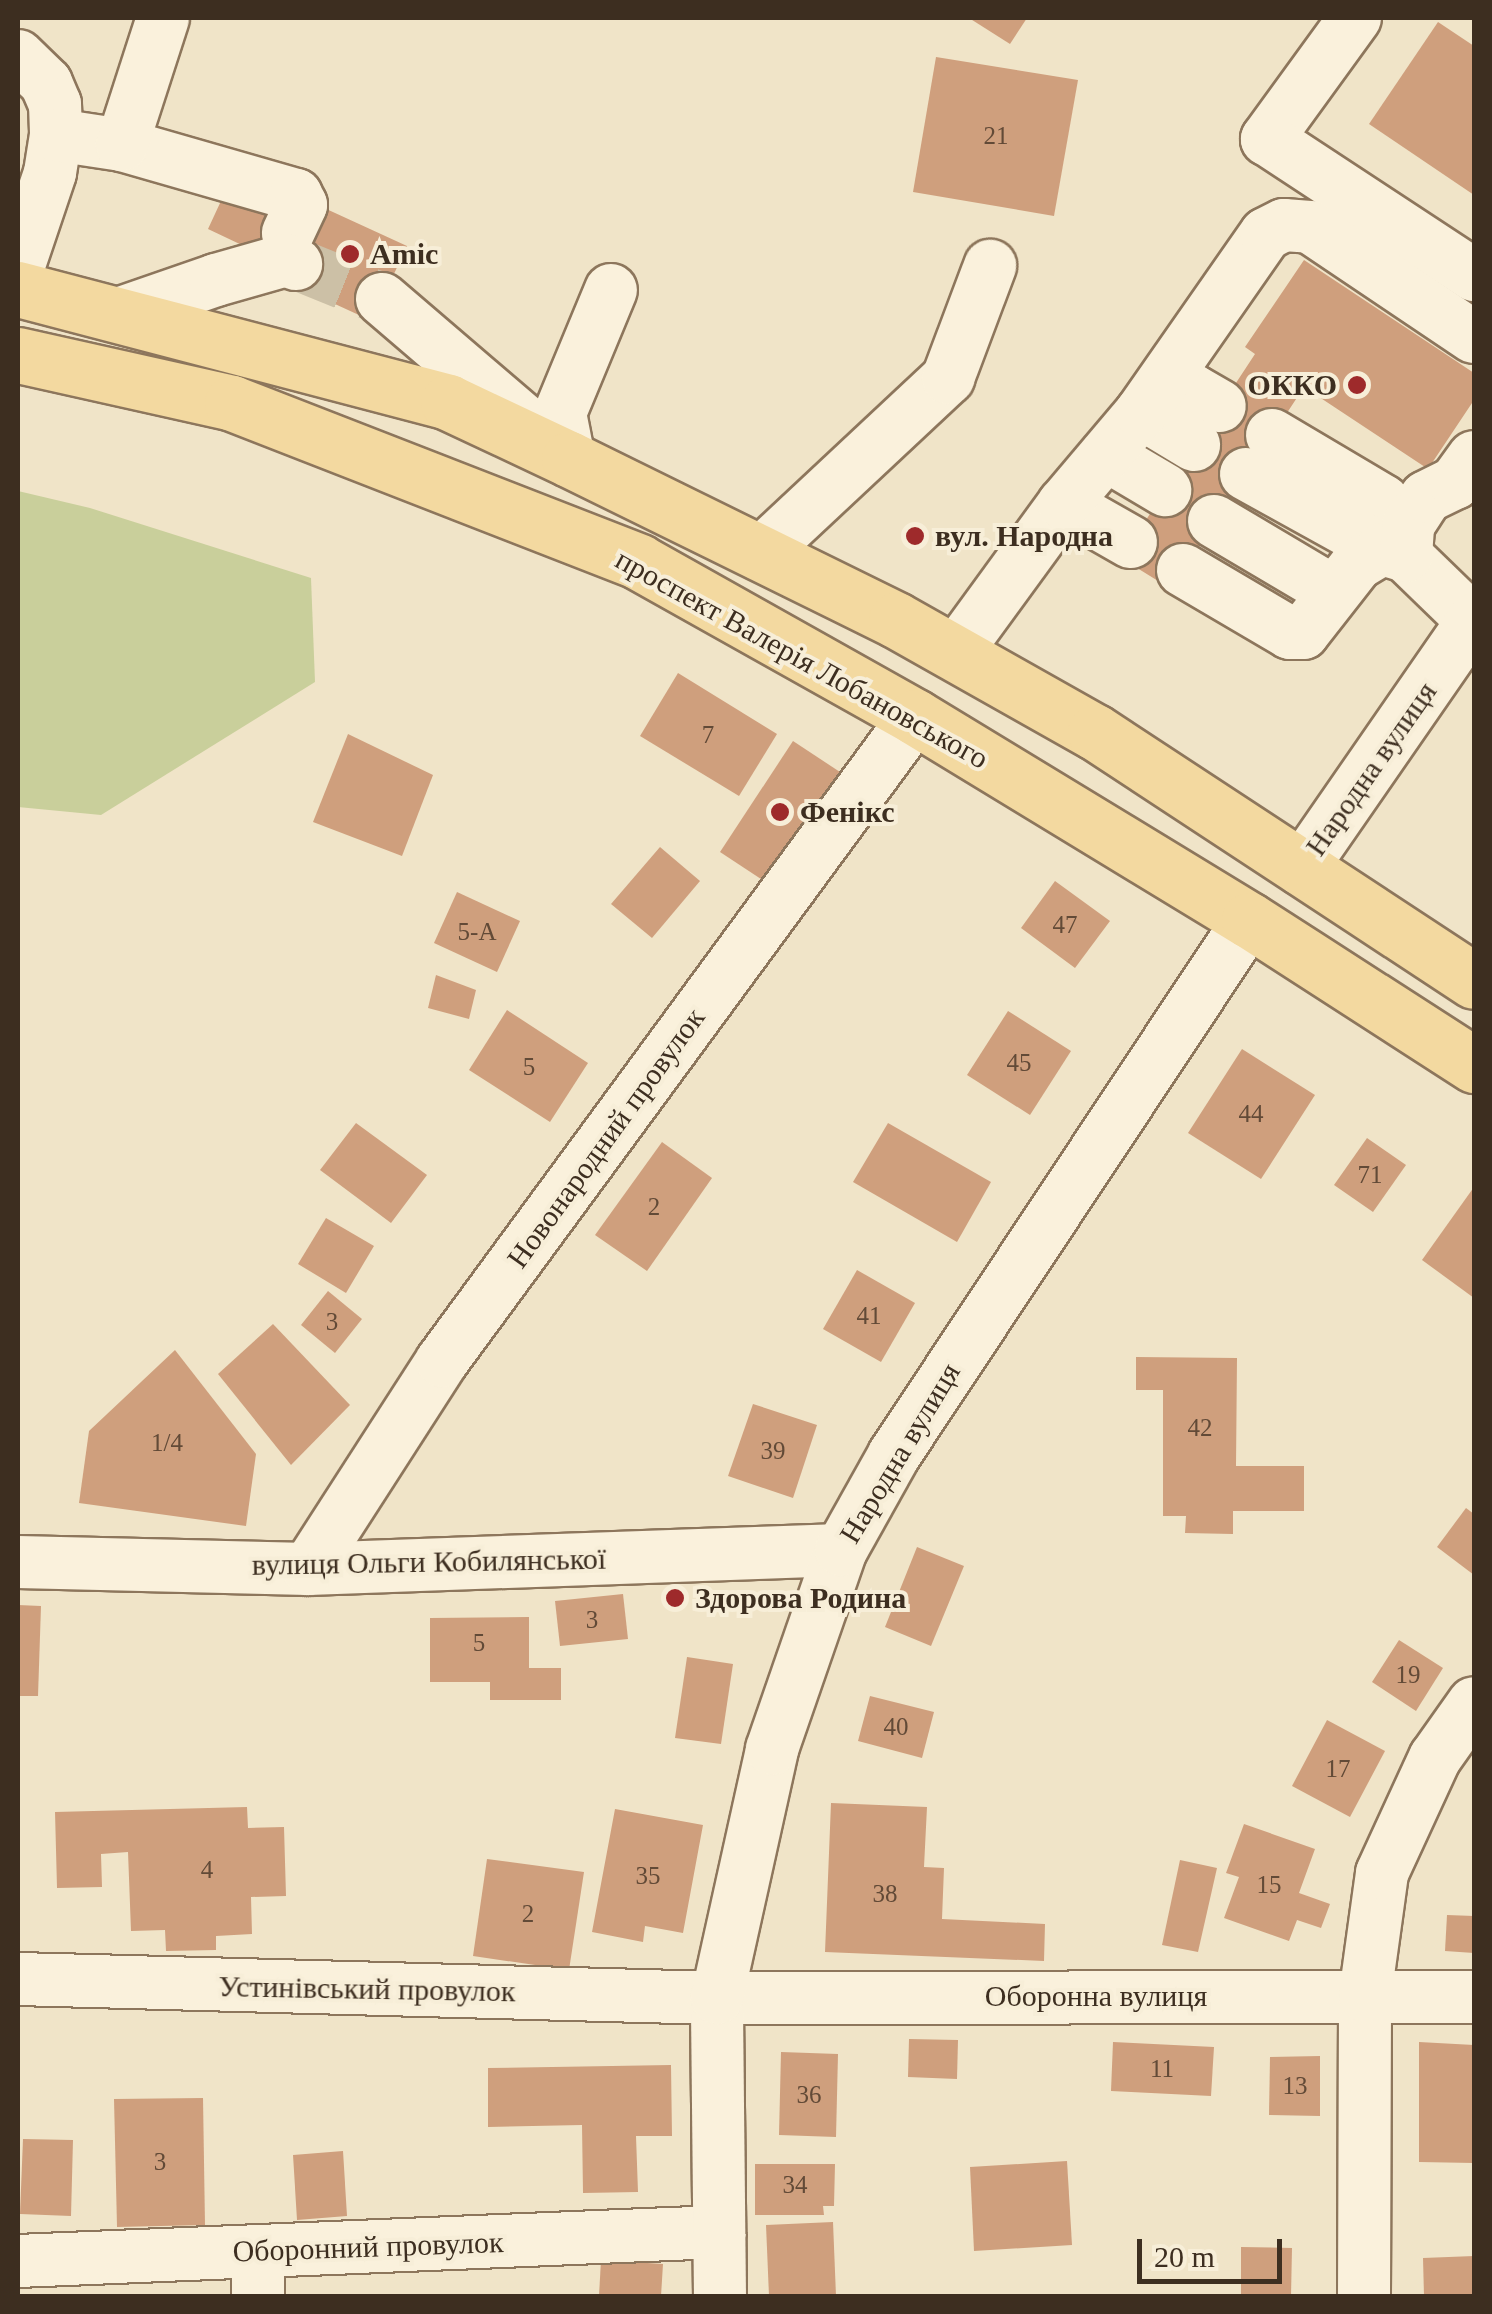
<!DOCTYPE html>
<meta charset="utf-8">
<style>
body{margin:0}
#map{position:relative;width:1492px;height:2314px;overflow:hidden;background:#f0e4c8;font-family:"Times New Roman",serif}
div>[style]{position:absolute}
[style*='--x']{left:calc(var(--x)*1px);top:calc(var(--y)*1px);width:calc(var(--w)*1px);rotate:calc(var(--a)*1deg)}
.green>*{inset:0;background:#c9cf9b}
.building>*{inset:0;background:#cf9f7d}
.minor-tunnel>*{height:52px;margin-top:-26px;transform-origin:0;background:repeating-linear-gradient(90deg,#ccc0a6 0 52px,transparent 0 78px)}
.roads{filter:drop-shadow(2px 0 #8d765c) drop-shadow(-2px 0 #8d765c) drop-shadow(0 2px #8d765c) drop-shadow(0 -2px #8d765c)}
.minor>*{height:52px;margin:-26px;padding:0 26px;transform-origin:26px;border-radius:26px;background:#faf1dc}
.major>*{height:55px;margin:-27.5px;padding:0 27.5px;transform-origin:27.5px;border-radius:27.5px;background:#f3d9a0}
.dots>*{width:28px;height:28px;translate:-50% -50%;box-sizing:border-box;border:5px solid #f7eed8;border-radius:50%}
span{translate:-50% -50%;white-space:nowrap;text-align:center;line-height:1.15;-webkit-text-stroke:8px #f7eed8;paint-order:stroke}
.number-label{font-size:25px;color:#624a37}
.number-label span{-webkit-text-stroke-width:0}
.poi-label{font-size:30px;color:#3d2e20;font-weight:700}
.left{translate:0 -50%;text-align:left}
.right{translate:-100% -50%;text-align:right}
.street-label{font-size:30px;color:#3d2e20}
.frame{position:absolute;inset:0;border:20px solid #3d2e20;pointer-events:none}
.scale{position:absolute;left:1137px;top:2239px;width:145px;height:45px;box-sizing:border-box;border:5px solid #3d2e20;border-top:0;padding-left:12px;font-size:30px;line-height:35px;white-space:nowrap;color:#3d2e20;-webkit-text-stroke:8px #f7eed8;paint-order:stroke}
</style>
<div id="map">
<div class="green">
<i style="clip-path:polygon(18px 491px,90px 508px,311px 578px,315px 682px,101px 815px,18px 807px)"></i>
</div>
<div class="building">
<i style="clip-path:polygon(969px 18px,1027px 18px,1010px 44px)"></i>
<i style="clip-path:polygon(1438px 22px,1474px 46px,1474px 195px,1369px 124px)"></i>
<i style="clip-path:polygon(936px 57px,1078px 80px,1054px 216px,913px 192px)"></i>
<i style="clip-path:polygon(227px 188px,322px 207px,407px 246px,372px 321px,287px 282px,263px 255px,208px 229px)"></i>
<i style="clip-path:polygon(1304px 260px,1474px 373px,1474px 400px,1428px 469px,1304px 387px,1171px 589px,1121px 558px,1255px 354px,1245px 347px)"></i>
<i style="clip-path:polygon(678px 673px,777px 734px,739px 796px,640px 736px)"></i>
<i style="clip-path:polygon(348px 734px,433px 775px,402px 856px,313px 822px)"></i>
<i style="clip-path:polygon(793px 741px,840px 772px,767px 883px,720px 852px)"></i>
<i style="clip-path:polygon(660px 847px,700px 881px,652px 938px,611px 904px)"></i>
<i style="clip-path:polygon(1055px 881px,1110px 921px,1075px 968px,1021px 928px)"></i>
<i style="clip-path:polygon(457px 892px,520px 921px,497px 972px,434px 943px)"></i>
<i style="clip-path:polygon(436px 975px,476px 990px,469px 1019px,428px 1008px)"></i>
<i style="clip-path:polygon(507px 1010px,588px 1063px,550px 1122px,469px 1070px)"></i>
<i style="clip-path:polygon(1008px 1011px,1071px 1051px,1030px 1115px,967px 1075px)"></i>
<i style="clip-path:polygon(1242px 1049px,1315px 1095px,1261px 1179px,1188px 1133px)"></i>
<i style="clip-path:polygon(356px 1123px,427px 1175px,391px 1223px,320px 1170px)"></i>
<i style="clip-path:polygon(888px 1123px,991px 1182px,957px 1242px,853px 1182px)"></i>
<i style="clip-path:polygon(1367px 1138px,1406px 1165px,1373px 1212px,1334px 1185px)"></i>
<i style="clip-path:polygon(662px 1142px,712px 1178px,647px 1271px,595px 1235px)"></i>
<i style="clip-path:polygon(1474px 1187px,1474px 1298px,1422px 1260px)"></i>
<i style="clip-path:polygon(326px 1218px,374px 1246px,346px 1293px,298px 1264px)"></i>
<i style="clip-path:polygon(857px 1270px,915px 1303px,881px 1362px,823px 1329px)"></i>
<i style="clip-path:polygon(328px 1291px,362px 1319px,335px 1353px,301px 1325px)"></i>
<i style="clip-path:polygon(273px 1324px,350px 1405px,291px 1465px,218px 1374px)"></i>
<i style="clip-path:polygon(175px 1350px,256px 1454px,246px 1526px,79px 1503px,89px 1431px)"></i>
<i style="clip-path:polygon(1136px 1357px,1237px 1358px,1236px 1466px,1304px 1466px,1304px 1511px,1233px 1511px,1233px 1534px,1185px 1533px,1186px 1516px,1163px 1516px,1163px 1390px,1136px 1390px)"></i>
<i style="clip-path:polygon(753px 1404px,817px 1425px,793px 1498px,728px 1476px)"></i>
<i style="clip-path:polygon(1466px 1508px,1474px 1514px,1474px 1575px,1437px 1547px)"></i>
<i style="clip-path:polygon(917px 1547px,964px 1566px,931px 1646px,885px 1627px)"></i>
<i style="clip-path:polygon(623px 1594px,628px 1639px,560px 1646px,555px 1601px)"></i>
<i style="clip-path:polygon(18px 1605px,41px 1606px,38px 1696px,18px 1696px)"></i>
<i style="clip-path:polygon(529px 1617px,529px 1668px,561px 1668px,561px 1700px,490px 1700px,490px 1682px,430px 1682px,430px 1618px)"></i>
<i style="clip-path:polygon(1399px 1640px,1443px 1668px,1416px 1711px,1372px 1682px)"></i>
<i style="clip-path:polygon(687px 1657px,733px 1664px,721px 1744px,675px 1738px)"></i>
<i style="clip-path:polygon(870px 1696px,934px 1712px,922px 1758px,858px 1741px)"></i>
<i style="clip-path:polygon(1327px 1720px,1385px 1751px,1350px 1817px,1292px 1786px)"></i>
<i style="clip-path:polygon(831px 1803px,927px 1807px,924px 1867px,944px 1868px,942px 1919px,1045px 1924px,1044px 1961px,825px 1952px)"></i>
<i style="clip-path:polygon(247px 1807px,248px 1828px,284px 1827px,286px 1896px,251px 1897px,252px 1934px,216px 1936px,216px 1950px,166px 1951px,165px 1930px,131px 1931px,128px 1852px,101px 1854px,102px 1887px,57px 1888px,55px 1812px)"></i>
<i style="clip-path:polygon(615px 1809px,703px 1825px,683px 1933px,645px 1926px,643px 1942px,592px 1932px)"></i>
<i style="clip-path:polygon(1244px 1824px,1315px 1849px,1299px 1893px,1330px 1904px,1321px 1928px,1297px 1920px,1289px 1941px,1224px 1918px,1239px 1877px,1226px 1873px)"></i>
<i style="clip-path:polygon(487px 1859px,584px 1872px,569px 1970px,473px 1956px)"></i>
<i style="clip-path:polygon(1180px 1860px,1217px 1868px,1198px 1952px,1162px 1945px)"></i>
<i style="clip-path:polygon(1447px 1915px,1474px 1916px,1474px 1953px,1445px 1951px)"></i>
<i style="clip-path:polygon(909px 2039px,958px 2040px,957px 2079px,908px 2077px)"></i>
<i style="clip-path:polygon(1113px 2042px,1214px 2047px,1211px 2096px,1111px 2091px)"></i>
<i style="clip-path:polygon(1419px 2042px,1474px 2045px,1474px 2163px,1419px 2162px)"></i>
<i style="clip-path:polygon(781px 2052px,838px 2054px,836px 2137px,779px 2135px)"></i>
<i style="clip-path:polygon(1320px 2056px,1320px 2116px,1269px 2115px,1270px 2057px)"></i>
<i style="clip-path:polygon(671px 2065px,672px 2136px,636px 2136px,638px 2192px,583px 2193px,582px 2125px,488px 2127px,488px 2068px)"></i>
<i style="clip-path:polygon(203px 2098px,205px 2225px,117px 2227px,114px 2099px)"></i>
<i style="clip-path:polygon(23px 2139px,73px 2140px,71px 2216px,20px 2214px)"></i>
<i style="clip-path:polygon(343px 2151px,347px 2216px,297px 2220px,293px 2155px)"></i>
<i style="clip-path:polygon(1067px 2161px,1072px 2245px,974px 2251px,970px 2167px)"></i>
<i style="clip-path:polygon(755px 2164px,835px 2164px,834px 2206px,823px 2206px,824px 2215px,755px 2215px)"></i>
<i style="clip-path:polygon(833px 2222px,836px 2296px,769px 2296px,766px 2225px)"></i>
<i style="clip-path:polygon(1241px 2247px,1292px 2248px,1291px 2296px,1241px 2296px)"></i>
<i style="clip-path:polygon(1474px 2256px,1474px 2296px,1424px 2296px,1423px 2258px)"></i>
<i style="clip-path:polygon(601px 2260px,663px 2264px,661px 2296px,599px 2296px)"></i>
</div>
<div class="minor-tunnel">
<i style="--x:296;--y:264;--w:93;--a:22.1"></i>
</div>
<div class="roads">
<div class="minor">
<i style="--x:1355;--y:18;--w:150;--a:126"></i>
<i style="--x:1267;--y:139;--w:248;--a:33.3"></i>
<i style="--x:18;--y:56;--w:39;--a:44"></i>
<i style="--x:46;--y:83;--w:23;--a:67"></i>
<i style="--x:55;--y:104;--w:31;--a:88"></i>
<i style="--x:56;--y:135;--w:38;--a:99"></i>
<i style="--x:50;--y:173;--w:100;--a:108.6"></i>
<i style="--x:56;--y:135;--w:67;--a:8.6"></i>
<i style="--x:122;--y:145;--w:181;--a:16"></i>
<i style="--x:296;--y:195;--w:11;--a:63"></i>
<i style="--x:301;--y:205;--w:31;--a:115"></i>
<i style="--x:122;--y:145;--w:133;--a:-72.1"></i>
<i style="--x:382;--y:299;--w:213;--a:40.6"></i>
<i style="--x:115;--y:315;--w:107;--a:-19.1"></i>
<i style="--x:216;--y:280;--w:73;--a:-15.9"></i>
<i style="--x:286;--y:260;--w:11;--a:22"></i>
<i style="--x:1141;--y:413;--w:42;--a:-31.4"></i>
<i style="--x:1177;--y:391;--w:15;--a:-4"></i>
<i style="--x:1192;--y:390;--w:32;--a:30"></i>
<i style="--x:1141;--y:413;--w:62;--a:31.1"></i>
<i style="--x:1272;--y:435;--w:129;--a:30.7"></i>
<i style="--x:1383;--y:501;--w:60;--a:67.3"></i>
<i style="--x:1406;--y:556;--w:93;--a:44.1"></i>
<i style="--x:1106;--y:455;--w:69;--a:30.7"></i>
<i style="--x:569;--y:459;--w:47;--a:-101.1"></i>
<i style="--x:560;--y:413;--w:133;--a:-67.5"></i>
<i style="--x:1246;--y:474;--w:155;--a:28.9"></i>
<i style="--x:1064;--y:504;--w:77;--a:29.6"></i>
<i style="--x:1214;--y:521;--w:139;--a:30.6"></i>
<i style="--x:760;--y:554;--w:258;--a:-43.1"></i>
<i style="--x:948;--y:378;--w:120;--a:-69.4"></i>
<i style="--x:1183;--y:570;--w:124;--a:30.5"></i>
<i style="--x:1290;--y:633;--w:13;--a:0"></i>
<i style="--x:1303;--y:633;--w:88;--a:-52"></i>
<i style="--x:1357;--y:564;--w:29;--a:-31"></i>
<i style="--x:1382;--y:549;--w:25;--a:16"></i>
<i style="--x:1406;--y:556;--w:31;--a:-86"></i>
<i style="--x:1408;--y:525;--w:33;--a:-57"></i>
<i style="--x:1426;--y:497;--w:32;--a:-26"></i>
<i style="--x:1455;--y:483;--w:32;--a:-54"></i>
<i style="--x:956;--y:652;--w:183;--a:-53.9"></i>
<i style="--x:1064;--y:504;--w:119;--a:-49.8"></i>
<i style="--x:1141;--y:413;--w:218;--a:-55.1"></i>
<i style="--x:1266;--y:234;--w:20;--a:-27"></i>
<i style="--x:1284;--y:225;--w:26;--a:4"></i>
<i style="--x:1310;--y:227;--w:197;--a:33.9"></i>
<i style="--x:1301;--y:869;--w:304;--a:-55.3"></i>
<i style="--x:18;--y:1562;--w:290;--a:1.4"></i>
<i style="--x:308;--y:1569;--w:533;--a:-2.04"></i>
<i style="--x:308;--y:1569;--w:247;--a:-57.2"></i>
<i style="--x:442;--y:1361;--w:799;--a:-53.7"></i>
<i style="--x:18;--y:1979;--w:699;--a:1.56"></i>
<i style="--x:717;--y:1998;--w:757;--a:-0.08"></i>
<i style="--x:258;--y:2251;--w:45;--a:90"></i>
<i style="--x:18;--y:2261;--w:702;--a:-2.37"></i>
<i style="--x:720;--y:2296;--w:298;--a:-90.6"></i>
<i style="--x:717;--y:1998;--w:255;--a:-77.5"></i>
<i style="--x:772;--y:1749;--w:211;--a:-70.9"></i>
<i style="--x:841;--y:1550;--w:109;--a:-60.8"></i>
<i style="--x:894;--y:1455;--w:642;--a:-56.43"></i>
<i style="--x:1364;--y:2296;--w:300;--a:-89.8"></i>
<i style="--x:1365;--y:1996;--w:124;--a:-82.1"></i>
<i style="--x:1382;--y:1873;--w:127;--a:-65.3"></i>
<i style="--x:1435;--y:1758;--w:67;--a:-54.7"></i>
</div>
<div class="major">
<i style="--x:18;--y:289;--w:445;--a:14.7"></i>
<i style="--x:448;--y:402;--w:134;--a:25.2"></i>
<i style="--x:569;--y:459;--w:364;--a:26.2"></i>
<i style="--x:896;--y:620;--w:228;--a:29.4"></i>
<i style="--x:1095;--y:732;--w:453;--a:33.3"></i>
<i style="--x:18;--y:355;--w:219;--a:12.6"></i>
<i style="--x:232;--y:403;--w:437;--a:21.3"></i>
<i style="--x:639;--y:562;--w:317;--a:29.3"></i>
<i style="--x:915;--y:717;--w:391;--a:31.3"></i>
<i style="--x:1249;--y:920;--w:268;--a:32.8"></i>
</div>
</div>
<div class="dots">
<i style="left:350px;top:254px;background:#9e2a2b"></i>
<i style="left:1357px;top:385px;background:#9e2a2b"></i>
<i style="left:915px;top:536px;background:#9e2a2b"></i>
<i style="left:780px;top:812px;background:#9e2a2b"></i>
<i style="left:675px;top:1598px;background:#9e2a2b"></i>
</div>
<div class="number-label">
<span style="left:996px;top:136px">21</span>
<span style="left:708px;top:735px">7</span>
<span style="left:1065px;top:925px">47</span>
<span style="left:477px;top:932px">5-А</span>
<span style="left:1019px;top:1063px">45</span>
<span style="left:529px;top:1067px">5</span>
<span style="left:1251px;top:1114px">44</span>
<span style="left:1370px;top:1175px">71</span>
<span style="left:654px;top:1207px">2</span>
<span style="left:869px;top:1316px">41</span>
<span style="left:332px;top:1322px">3</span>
<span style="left:1200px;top:1428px">42</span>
<span style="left:167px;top:1443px">1/4</span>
<span style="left:773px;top:1451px">39</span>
<span style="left:592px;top:1620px">3</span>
<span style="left:479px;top:1643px">5</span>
<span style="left:1408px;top:1675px">19</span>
<span style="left:896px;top:1727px">40</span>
<span style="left:1338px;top:1769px">17</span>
<span style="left:207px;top:1870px">4</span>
<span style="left:648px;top:1876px">35</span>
<span style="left:1269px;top:1885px">15</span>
<span style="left:885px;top:1894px">38</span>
<span style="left:528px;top:1914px">2</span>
<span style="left:1162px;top:2069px">11</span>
<span style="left:1295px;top:2086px">13</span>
<span style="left:809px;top:2095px">36</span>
<span style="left:160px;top:2162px">3</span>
<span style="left:795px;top:2185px">34</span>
</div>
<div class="poi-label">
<span class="left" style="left:370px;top:254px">Amic</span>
<span class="right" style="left:1337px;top:385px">ОККО</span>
<span class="left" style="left:935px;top:536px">вул. Народна</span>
<span class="left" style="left:800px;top:812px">Фенікс</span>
<span class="left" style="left:695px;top:1598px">Здорова Родина</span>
</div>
<div class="street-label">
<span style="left:802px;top:659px;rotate:29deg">проспект Валерія Лобановського</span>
<span style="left:1371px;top:769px;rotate:-55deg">Народна вулиця</span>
<span style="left:606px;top:1138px;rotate:-54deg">Новонародний провулок</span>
<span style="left:900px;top:1453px;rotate:-59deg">Народна вулиця</span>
<span style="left:429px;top:1562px;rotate:-1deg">вулиця Ольги Кобилянської</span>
<span style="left:367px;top:1989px;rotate:1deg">Устинівський провулок</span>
<span style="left:1096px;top:1996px">Оборонна вулиця</span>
<span style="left:368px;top:2247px;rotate:-2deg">Оборонний провулок</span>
</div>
<div class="frame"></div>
<div class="scale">20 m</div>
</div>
